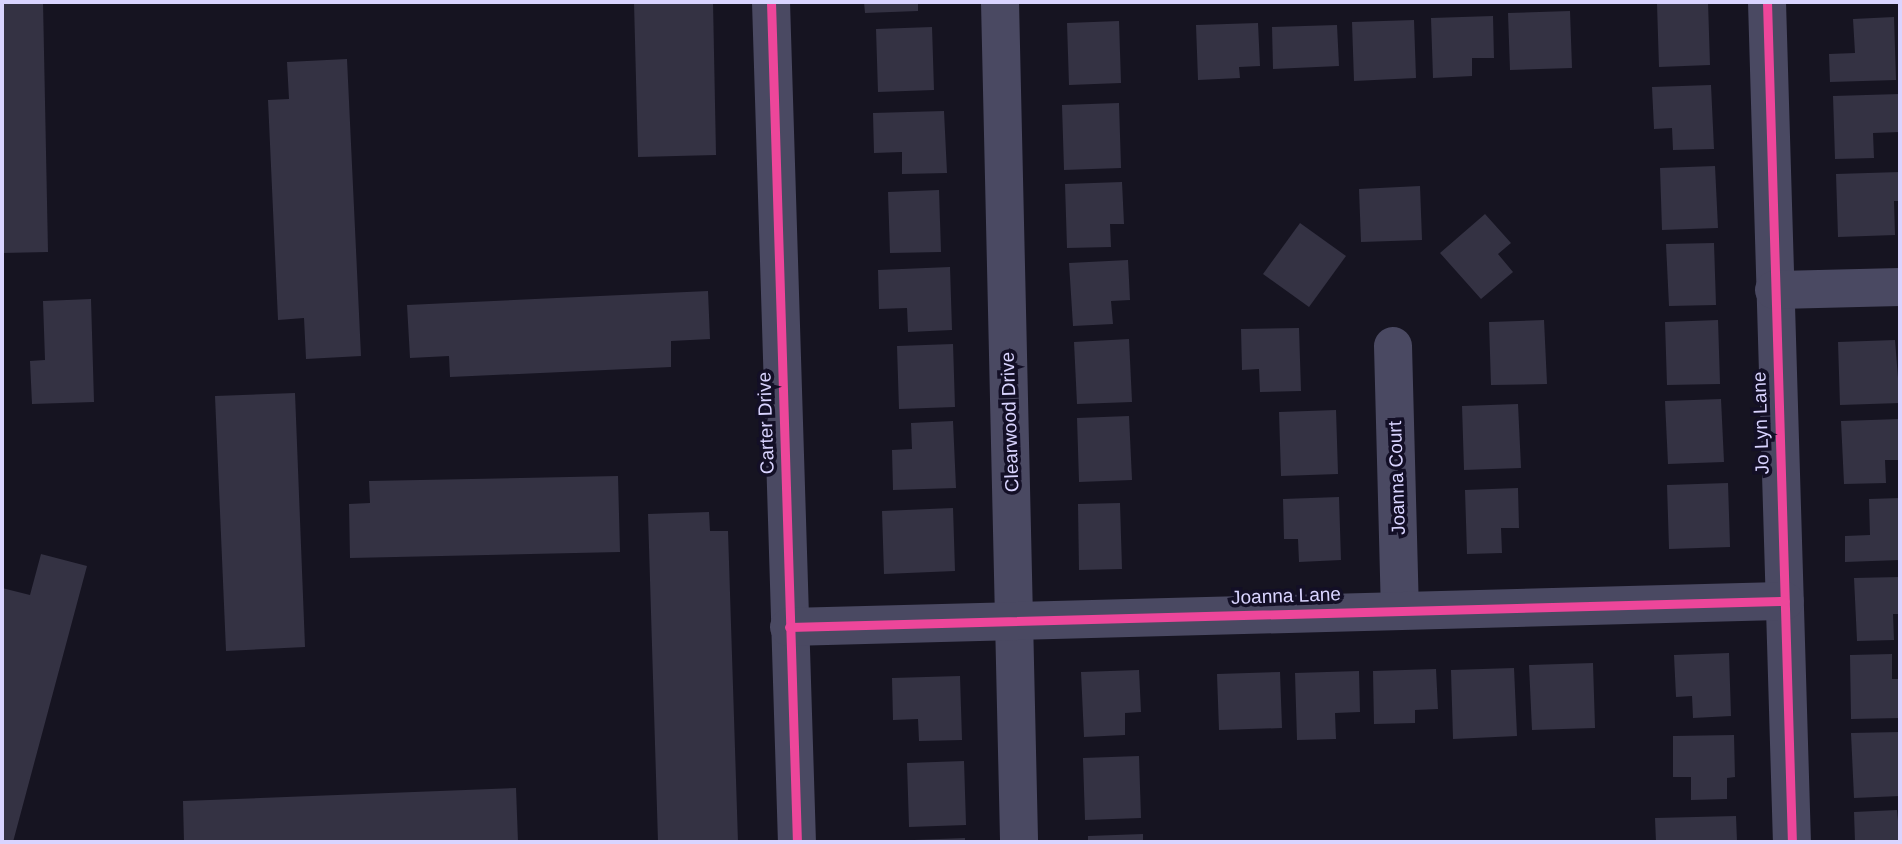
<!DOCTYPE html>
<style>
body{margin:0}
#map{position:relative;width:1902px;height:844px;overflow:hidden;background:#161421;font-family:Arial,sans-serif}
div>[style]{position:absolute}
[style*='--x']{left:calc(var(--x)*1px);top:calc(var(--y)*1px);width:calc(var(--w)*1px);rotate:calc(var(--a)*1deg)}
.building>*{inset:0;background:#343243}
.minor>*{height:38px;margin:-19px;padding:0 19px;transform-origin:19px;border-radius:19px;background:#4a4962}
.cycleway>*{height:9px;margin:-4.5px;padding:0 4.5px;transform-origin:4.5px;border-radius:4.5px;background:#ed469a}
span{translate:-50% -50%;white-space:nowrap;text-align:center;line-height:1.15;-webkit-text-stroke:7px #130f26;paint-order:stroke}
.street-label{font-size:19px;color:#d9d4ff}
.frame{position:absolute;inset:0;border:4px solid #d9d4ff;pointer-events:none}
</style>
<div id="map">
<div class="building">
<i style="clip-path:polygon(2px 2px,43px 2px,48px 252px,2px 253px)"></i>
<i style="clip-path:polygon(634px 2px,713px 2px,716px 155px,638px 157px)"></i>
<i style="clip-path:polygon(864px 2px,918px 2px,918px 11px,865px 13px)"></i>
<i style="clip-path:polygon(1708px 2px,1710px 65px,1659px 67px,1657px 4px)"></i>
<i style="clip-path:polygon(1570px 11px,1572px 68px,1510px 70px,1508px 13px)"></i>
<i style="clip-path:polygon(1493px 16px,1494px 58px,1472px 58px,1472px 76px,1433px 78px,1431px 18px)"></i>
<i style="clip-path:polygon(1894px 17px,1896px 80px,1830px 82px,1829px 54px,1855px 53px,1853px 19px)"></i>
<i style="clip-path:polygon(1414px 20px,1416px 78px,1354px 81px,1352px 22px)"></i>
<i style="clip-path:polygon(1119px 21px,1121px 83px,1069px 85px,1067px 23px)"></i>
<i style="clip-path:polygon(1258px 23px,1260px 66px,1239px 67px,1240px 78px,1198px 80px,1196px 25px)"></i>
<i style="clip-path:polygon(1337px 25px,1339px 66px,1273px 69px,1272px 27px)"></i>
<i style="clip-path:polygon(932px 27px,934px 90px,878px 92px,876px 29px)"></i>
<i style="clip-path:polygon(347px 59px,361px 356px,306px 359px,304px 318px,278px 320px,268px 100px,289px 99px,287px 62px)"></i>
<i style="clip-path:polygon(1711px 85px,1714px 149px,1673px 150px,1672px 128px,1654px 129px,1652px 87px)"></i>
<i style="clip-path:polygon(1900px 94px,1900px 132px,1873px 133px,1874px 158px,1835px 159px,1833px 96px)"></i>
<i style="clip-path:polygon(1119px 103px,1121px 168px,1064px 170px,1062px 105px)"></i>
<i style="clip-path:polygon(944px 111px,947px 173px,902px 174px,902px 152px,874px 153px,873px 113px)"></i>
<i style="clip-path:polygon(1715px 166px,1718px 228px,1662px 230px,1660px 168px)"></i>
<i style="clip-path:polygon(1900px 172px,1900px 201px,1894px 201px,1895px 235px,1838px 237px,1836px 174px)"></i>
<i style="clip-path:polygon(1122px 182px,1124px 224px,1110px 224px,1111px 247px,1067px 248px,1065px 184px)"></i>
<i style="clip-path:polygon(1420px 186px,1422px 240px,1361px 242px,1359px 189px)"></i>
<i style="clip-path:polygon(939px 190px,941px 252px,890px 253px,888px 192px)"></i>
<i style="clip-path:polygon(1485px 214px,1511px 243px,1498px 254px,1513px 272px,1481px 299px,1440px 253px)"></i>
<i style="clip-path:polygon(1300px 223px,1346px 256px,1309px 307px,1263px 274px)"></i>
<i style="clip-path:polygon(1714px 243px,1716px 305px,1669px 306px,1666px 244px)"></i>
<i style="clip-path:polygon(1128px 260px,1130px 300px,1111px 301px,1113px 324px,1073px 326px,1069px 263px)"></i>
<i style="clip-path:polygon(950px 267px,952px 330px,908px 332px,907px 308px,879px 309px,878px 270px)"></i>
<i style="clip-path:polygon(708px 291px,710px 339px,671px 341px,671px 367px,450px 377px,449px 356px,410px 358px,407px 305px)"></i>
<i style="clip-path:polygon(91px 299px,94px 402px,32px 404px,30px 361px,45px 360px,43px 301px)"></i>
<i style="clip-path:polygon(1544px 320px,1547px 384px,1491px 385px,1489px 322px)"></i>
<i style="clip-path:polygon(1718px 320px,1720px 384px,1667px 385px,1665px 322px)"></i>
<i style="clip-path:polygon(1299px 328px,1301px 391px,1260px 392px,1259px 369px,1242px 370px,1241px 329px)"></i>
<i style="clip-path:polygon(1129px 339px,1132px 402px,1077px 404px,1074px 342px)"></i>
<i style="clip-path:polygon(1895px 340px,1900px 403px,1840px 405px,1838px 342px)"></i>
<i style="clip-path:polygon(953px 344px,955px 407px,899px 409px,897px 346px)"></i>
<i style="clip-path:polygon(295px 393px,305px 647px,226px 651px,215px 396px)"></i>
<i style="clip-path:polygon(1721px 399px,1724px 462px,1668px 464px,1665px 401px)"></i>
<i style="clip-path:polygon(1518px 404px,1521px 468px,1464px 470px,1462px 406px)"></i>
<i style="clip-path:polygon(1336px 410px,1338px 474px,1281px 476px,1279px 412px)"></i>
<i style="clip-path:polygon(1129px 416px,1132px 480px,1079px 482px,1077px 418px)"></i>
<i style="clip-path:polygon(1900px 419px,1900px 460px,1885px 460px,1886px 483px,1844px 484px,1841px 421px)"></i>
<i style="clip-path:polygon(953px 421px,956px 488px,893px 490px,892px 450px,912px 449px,911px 423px)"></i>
<i style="clip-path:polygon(618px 476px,620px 552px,350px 558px,349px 504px,370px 503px,369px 481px)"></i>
<i style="clip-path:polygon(1728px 483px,1730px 547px,1669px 549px,1667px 485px)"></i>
<i style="clip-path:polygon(1518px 488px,1519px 528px,1501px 528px,1502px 553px,1467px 554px,1465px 490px)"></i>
<i style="clip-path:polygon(1339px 497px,1341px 560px,1299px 562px,1298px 539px,1284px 539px,1283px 499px)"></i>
<i style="clip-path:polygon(1900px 498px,1900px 560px,1845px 562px,1845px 536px,1870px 535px,1869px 499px)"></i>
<i style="clip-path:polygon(1120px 503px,1122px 569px,1079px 570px,1078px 504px)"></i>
<i style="clip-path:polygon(953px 508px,955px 571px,884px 574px,882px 511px)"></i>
<i style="clip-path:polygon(709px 512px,710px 531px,728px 531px,738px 842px,658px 842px,648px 514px)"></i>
<i style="clip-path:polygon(41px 554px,87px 566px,13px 842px,2px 842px,2px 588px,30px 595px)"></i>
<i style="clip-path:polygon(1900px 577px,1900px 614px,1893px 614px,1894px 640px,1857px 641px,1854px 578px)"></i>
<i style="clip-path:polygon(1729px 653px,1731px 716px,1693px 718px,1692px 696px,1676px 697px,1674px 655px)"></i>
<i style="clip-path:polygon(1892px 654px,1892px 679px,1900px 679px,1900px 718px,1851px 719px,1850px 655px)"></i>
<i style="clip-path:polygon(1593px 663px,1595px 728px,1532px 730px,1529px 665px)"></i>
<i style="clip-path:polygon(1514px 668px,1517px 736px,1453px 739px,1451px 670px)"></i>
<i style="clip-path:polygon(1436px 669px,1438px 709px,1415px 710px,1415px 723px,1374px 724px,1373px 671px)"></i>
<i style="clip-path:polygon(1139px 670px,1141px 712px,1125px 713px,1125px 735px,1084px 737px,1081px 672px)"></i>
<i style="clip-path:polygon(1359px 671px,1360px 712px,1335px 713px,1336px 739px,1297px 740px,1295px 673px)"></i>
<i style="clip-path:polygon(1280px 672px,1282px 728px,1219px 730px,1217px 674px)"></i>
<i style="clip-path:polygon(960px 676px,962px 740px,919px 741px,918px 719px,893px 720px,892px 678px)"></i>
<i style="clip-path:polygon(1900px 732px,1900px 796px,1854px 798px,1851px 733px)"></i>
<i style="clip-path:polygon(1734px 735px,1735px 777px,1727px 778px,1727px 799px,1691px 800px,1691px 777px,1673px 777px,1673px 736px)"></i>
<i style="clip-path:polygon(1139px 756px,1141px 818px,1085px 820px,1083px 758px)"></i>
<i style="clip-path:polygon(964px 761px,966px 825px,909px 827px,907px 763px)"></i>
<i style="clip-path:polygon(516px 788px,518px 842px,184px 842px,183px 801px)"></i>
<i style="clip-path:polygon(1897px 810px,1900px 842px,1855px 842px,1854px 812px)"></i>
<i style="clip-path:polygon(1736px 816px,1737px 842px,1656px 842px,1655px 818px)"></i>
<i style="clip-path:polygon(1143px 834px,1143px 842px,1088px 842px,1088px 836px)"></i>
<i style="clip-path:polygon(965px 838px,965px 842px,914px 842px,914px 840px)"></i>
</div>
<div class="minor">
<i style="--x:771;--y:2;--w:840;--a:88.23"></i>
<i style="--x:1000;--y:2;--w:840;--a:88.7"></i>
<i style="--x:1767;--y:2;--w:840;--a:88.3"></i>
<i style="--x:1774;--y:290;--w:126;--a:-1.4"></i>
<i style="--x:1393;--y:346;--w:264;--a:88.5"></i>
<i style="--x:789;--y:627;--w:996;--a:-1.5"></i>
</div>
<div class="cycleway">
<i style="--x:771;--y:2;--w:840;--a:88.23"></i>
<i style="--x:1767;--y:2;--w:840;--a:88.3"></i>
<i style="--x:789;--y:627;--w:996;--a:-1.5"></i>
</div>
<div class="street-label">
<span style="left:1010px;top:422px;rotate:-92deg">Clearwood Drive</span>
<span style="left:766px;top:423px;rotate:-92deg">Carter Drive</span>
<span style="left:1761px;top:423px;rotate:-92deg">Jo Lyn Lane</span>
<span style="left:1397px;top:478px;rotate:-92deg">Joanna Court</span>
<span style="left:1286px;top:596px;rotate:-2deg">Joanna Lane</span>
</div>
<div class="frame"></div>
</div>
